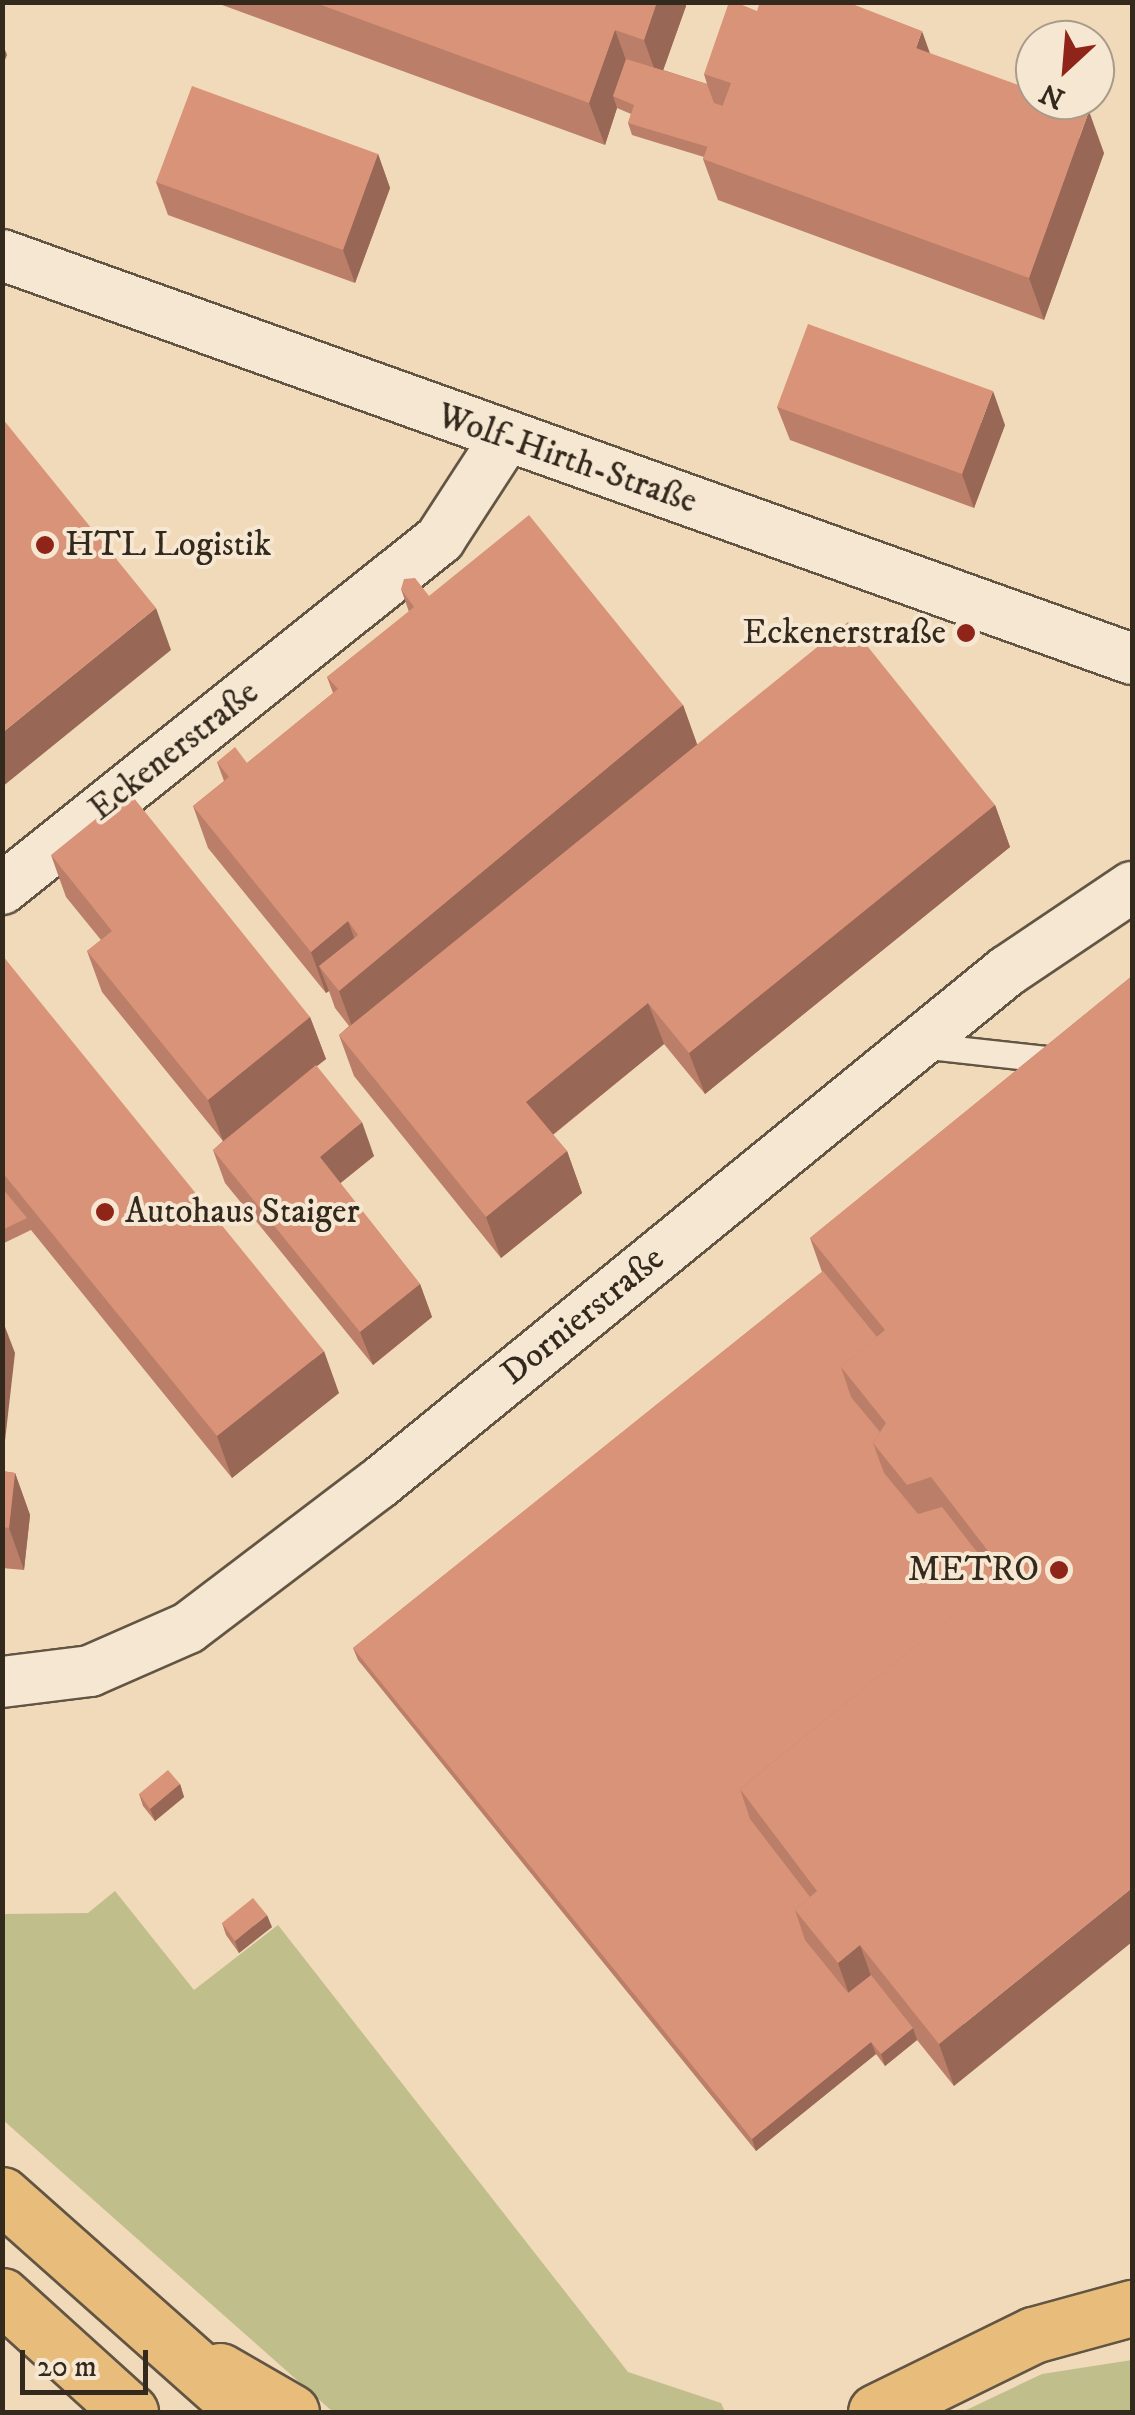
<!DOCTYPE html>
<meta charset="utf-8">
<style>
body{margin:0}
#map{position:relative;width:1135px;height:2415px;overflow:hidden;background:#f1dab9;font-family:"IM FELL DW Pica",serif}
div>[style]{position:absolute}
[style*='--x']{left:calc(var(--x)*1px);top:calc(var(--y)*1px);width:calc(var(--w)*1px);rotate:calc(var(--a)*1deg)}
.green>*{inset:0;background:#c0be8b}
.roads{filter:drop-shadow(2px 0 #625544) drop-shadow(-2px 0 #625544) drop-shadow(0 2px #625544) drop-shadow(0 -2px #625544)}
.service>*{height:25px;margin:-12.5px;padding:0 12.5px;transform-origin:12.5px;border-radius:12.5px;background:#f6e7d2}
.minor>*{height:50px;margin:-25px;padding:0 25px;transform-origin:25px;border-radius:25px;background:#f6e7d2}
.trunk>*{height:55px;margin:-27.5px;padding:0 27.5px;transform-origin:27.5px;border-radius:27.5px;background:#e8bd7c}
.wall>*{inset:0;background:#bb7e68}
.shaded-wall>*{inset:0;background:#986755}
.building>*{inset:0;background:#d99379}
.dots>*{width:28px;height:28px;translate:-50% -50%;box-sizing:border-box;border:5px solid #f6e7d2;border-radius:50%}
span{translate:-50% -50%;white-space:nowrap;text-align:center;line-height:1.15;-webkit-text-stroke:8px #f6e7d2;paint-order:stroke}
.street-label{font-size:35px;color:#33291d}
.poi-label{font-size:35px;color:#33291d}
.left{translate:0 -50%;text-align:left}
.right{translate:-100% -50%;text-align:right}
.frame{position:absolute;inset:0;border:5px solid #33291d;pointer-events:none}
.north{position:absolute;left:1015px;top:20px;width:100px;height:100px;box-sizing:border-box;background:#f6e7d2;border:2px solid #a89b8a;border-radius:50%;rotate:206deg;font-size:28px;font-weight:700;line-height:40px;text-align:center;color:#33291d}
.north::after{content:'';display:block;margin:auto;width:35px;height:45px;background:#8f2418;clip-path:polygon(50% 0,100% 100%,50% 72%,0 100%)}
.scale{position:absolute;left:20px;top:2350px;width:128px;height:45px;box-sizing:border-box;border:5px solid #33291d;border-top:0;padding-left:12px;font-size:30px;line-height:35px;white-space:nowrap;color:#33291d;-webkit-text-stroke:8px #f6e7d2;paint-order:stroke}
</style>
<div id="map">
<div class="green">
<i style="clip-path:polygon(115px 1891px,194px 1990px,278px 1925px,628px 2372px,721px 2403px,725px 2412px,333px 2412px,3px 2120px,3px 1914px,88px 1913px)"></i>
<i style="clip-path:polygon(1132px 2360px,1132px 2412px,962px 2412px,1042px 2374px)"></i>
</div>
<div class="roads">
<div class="service">
<i style="--x:919;--y:1045;--w:145;--a:6.3"></i>
</div>
<div class="minor">
<i style="--x:2;--y:255;--w:1200;--a:19.67"></i>
<i style="--x:2;--y:889;--w:561;--a:-38.63"></i>
<i style="--x:440;--y:539;--w:119;--a:-57"></i>
<i style="--x:2;--y:1682;--w:89;--a:-7.1"></i>
<i style="--x:90;--y:1671;--w:107;--a:-23.7"></i>
<i style="--x:188;--y:1628;--w:238;--a:-37.2"></i>
<i style="--x:378;--y:1484;--w:812;--a:-39.2"></i>
<i style="--x:1007;--y:971;--w:151;--a:-33.9"></i>
</div>
<div class="trunk">
<i style="--x:2;--y:2195;--w:327;--a:41.6"></i>
<i style="--x:2;--y:2296;--w:173;--a:42.2"></i>
<i style="--x:220;--y:2371;--w:82;--a:30"></i>
<i style="--x:876;--y:2412;--w:175;--a:-26.1"></i>
<i style="--x:1033;--y:2335;--w:103;--a:-15.3"></i>
</div>
</div>
<div class="wall">
<i style="clip-path:polygon(214px 2px,685px 2px,686px 6px,663px 70px,707px 84px,704px 74px,757px 11px,930px 54px,1104px 153px,1044px 320px,718px 200px,703px 159px,704px 157px,632px 135px,628px 123px,631px 114px,617px 108px,605px 145px)"></i>
<i style="clip-path:polygon(378px 154px,390px 188px,355px 283px,168px 215px,156px 182px)"></i>
<i style="clip-path:polygon(777px 407px,1005px 425px,974px 508px,790px 440px)"></i>
<i style="clip-path:polygon(401px 589px,429px 596px,683px 705px,697px 744px,995px 805px,1010px 847px,705px 1094px,664px 1044px,553px 1135px,567px 1151px,582px 1193px,501px 1258px,354px 1076px,339px 1035px,349px 1026px,335px 1008px,329px 991px,326px 993px,208px 848px,193px 806px,224px 781px,217px 762px,247px 763px,333px 693px,327px 677px,409px 612px)"></i>
<i style="clip-path:polygon(51px 855px,310px 1017px,326px 1059px,316px 1066px,374px 1156px,340px 1183px,420px 1284px,432px 1317px,373px 1365px,225px 1183px,213px 1150px,223px 1141px,102px 992px,87px 951px,101px 940px,66px 897px)"></i>
<i style="clip-path:polygon(2px 955px,339px 1393px,232px 1478px,31px 1230px,2px 1244px)"></i>
<i style="clip-path:polygon(1132px 976px,954px 2086px,917px 2040px,885px 2066px,876px 2054px,756px 2151px,358px 1660px,353px 1648px,822px 1272px,810px 1238px)"></i>
<i style="clip-path:polygon(2px 1471px,15px 1473px,30px 1515px,24px 1570px,2px 1568px)"></i>
<i style="clip-path:polygon(180px 1784px,184px 1797px,155px 1821px,143px 1806px,139px 1794px)"></i>
<i style="clip-path:polygon(222px 1923px,272px 1927px,239px 1953px,226px 1935px)"></i>
</div>
<div class="shaded-wall">
<i style="clip-path:polygon(657px 2px,685px 2px,686px 6px,659px 82px,644px 40px)"></i>
<i style="clip-path:polygon(615px 30px,630px 71px,613px 96px,617px 108px,605px 145px,589px 103px)"></i>
<i style="clip-path:polygon(922px 31px,937px 73px,916px 48px)"></i>
<i style="clip-path:polygon(2px 42px,7px 55px,2px 67px)"></i>
<i style="clip-path:polygon(1089px 111px,1104px 153px,1044px 320px,1029px 278px)"></i>
<i style="clip-path:polygon(378px 154px,390px 188px,355px 283px,343px 250px)"></i>
<i style="clip-path:polygon(993px 391px,1005px 425px,974px 508px,962px 474px)"></i>
<i style="clip-path:polygon(156px 608px,171px 650px,2px 787px,2px 733px)"></i>
<i style="clip-path:polygon(683px 705px,698px 747px,354px 1032px,339px 991px)"></i>
<i style="clip-path:polygon(995px 805px,1010px 847px,705px 1094px,689px 1053px)"></i>
<i style="clip-path:polygon(348px 921px,363px 962px,319px 966px,329px 991px,326px 993px,311px 952px)"></i>
<i style="clip-path:polygon(648px 1003px,664px 1044px,541px 1144px,526px 1102px)"></i>
<i style="clip-path:polygon(310px 1017px,326px 1059px,223px 1141px,208px 1100px)"></i>
<i style="clip-path:polygon(362px 1122px,374px 1156px,332px 1190px,320px 1157px)"></i>
<i style="clip-path:polygon(567px 1151px,582px 1193px,501px 1258px,486px 1217px)"></i>
<i style="clip-path:polygon(420px 1284px,432px 1317px,373px 1365px,360px 1332px)"></i>
<i style="clip-path:polygon(2px 1319px,15px 1353px,2px 1467px)"></i>
<i style="clip-path:polygon(324px 1351px,339px 1393px,232px 1478px,217px 1436px)"></i>
<i style="clip-path:polygon(15px 1473px,30px 1515px,24px 1570px,9px 1528px)"></i>
<i style="clip-path:polygon(180px 1784px,184px 1797px,155px 1821px,150px 1809px)"></i>
<i style="clip-path:polygon(1132px 1888px,1132px 1942px,954px 2086px,939px 2044px)"></i>
<i style="clip-path:polygon(267px 1915px,272px 1927px,239px 1953px,235px 1941px)"></i>
<i style="clip-path:polygon(860px 1945px,875px 1987px,853px 2005px,838px 1963px)"></i>
<i style="clip-path:polygon(913px 2028px,917px 2040px,885px 2066px,881px 2054px)"></i>
<i style="clip-path:polygon(871px 2042px,876px 2054px,756px 2151px,752px 2139px)"></i>
</div>
<div class="building">
<i style="clip-path:polygon(313px 2px,657px 2px,644px 40px,615px 30px,589px 103px)"></i>
<i style="clip-path:polygon(729px 2px,735px 2px,757px 11px,760px 2px,847px 2px,922px 31px,916px 48px,1035px 91px,1035px 100px,1059px 100px,1089px 111px,1029px 278px,703px 159px,731px 83px,704px 74px)"></i>
<i style="clip-path:polygon(626px 59px,707px 84px,714px 103px,723px 106px,708px 147px,628px 123px,634px 105px,613px 96px)"></i>
<i style="clip-path:polygon(192px 86px,378px 154px,343px 250px,156px 182px)"></i>
<i style="clip-path:polygon(808px 324px,993px 391px,962px 474px,777px 407px)"></i>
<i style="clip-path:polygon(2px 418px,156px 608px,2px 733px)"></i>
<i style="clip-path:polygon(529px 515px,683px 705px,339px 991px,319px 966px,358px 935px,348px 921px,311px 952px,193px 806px,229px 777px,217px 762px,235px 747px,247px 763px,338px 689px,327px 677px,414px 607px,401px 589px,404px 579px,415px 578px,429px 596px)"></i>
<i style="clip-path:polygon(848px 622px,995px 805px,689px 1053px,648px 1003px,526px 1102px,567px 1151px,486px 1217px,339px 1035px)"></i>
<i style="clip-path:polygon(129px 792px,310px 1017px,208px 1100px,87px 951px,112px 931px,51px 855px)"></i>
<i style="clip-path:polygon(2px 955px,324px 1351px,217px 1436px,2px 1172px)"></i>
<i style="clip-path:polygon(1132px 976px,1132px 1888px,939px 2044px,860px 1945px,838px 1963px,795px 1910px,817px 1891px,740px 1789px,1005px 1573px,931px 1477px,907px 1485px,873px 1443px,886px 1423px,841px 1367px,885px 1330px,810px 1238px)"></i>
<i style="clip-path:polygon(316px 1065px,362px 1122px,320px 1157px,420px 1284px,360px 1332px,213px 1150px)"></i>
<i style="clip-path:polygon(2px 1188px,27px 1218px,2px 1230px)"></i>
<i style="clip-path:polygon(823px 1271px,877px 1337px,841px 1367px,851px 1397px,880px 1432px,873px 1443px,884px 1473px,918px 1514px,942px 1507px,998px 1579px,740px 1789px,750px 1819px,810px 1897px,795px 1910px,805px 1940px,848px 1993px,871px 1975px,913px 2028px,881px 2054px,871px 2042px,752px 2139px,353px 1648px)"></i>
<i style="clip-path:polygon(2px 1471px,15px 1473px,9px 1528px,2px 1527px)"></i>
<i style="clip-path:polygon(168px 1770px,180px 1784px,150px 1809px,139px 1794px)"></i>
<i style="clip-path:polygon(253px 1898px,267px 1915px,235px 1941px,222px 1923px)"></i>
</div>
<div class="dots">
<i style="left:45px;top:545px;background:#8f2418"></i>
<i style="left:966px;top:633px;background:#8f2418"></i>
<i style="left:105px;top:1212px;background:#8f2418"></i>
<i style="left:1059px;top:1570px;background:#8f2418"></i>
</div>
<div class="street-label">
<span style="left:567px;top:459px;rotate:19deg">Wolf-Hirth-Straße</span>
<span style="left:174px;top:751px;rotate:-38deg">Eckenerstraße</span>
<span style="left:583px;top:1316px;rotate:-39deg">Dornierstraße</span>
</div>
<div class="poi-label">
<span class="left" style="left:65px;top:545px">HTL Logistik</span>
<span class="right" style="left:946px;top:633px">Eckenerstraße</span>
<span class="left" style="left:125px;top:1212px">Autohaus Staiger</span>
<span class="right" style="left:1039px;top:1570px">METRO</span>
</div>
<div class="frame"></div>
<div class="north">N</div>
<div class="scale">20 m</div>
</div>
